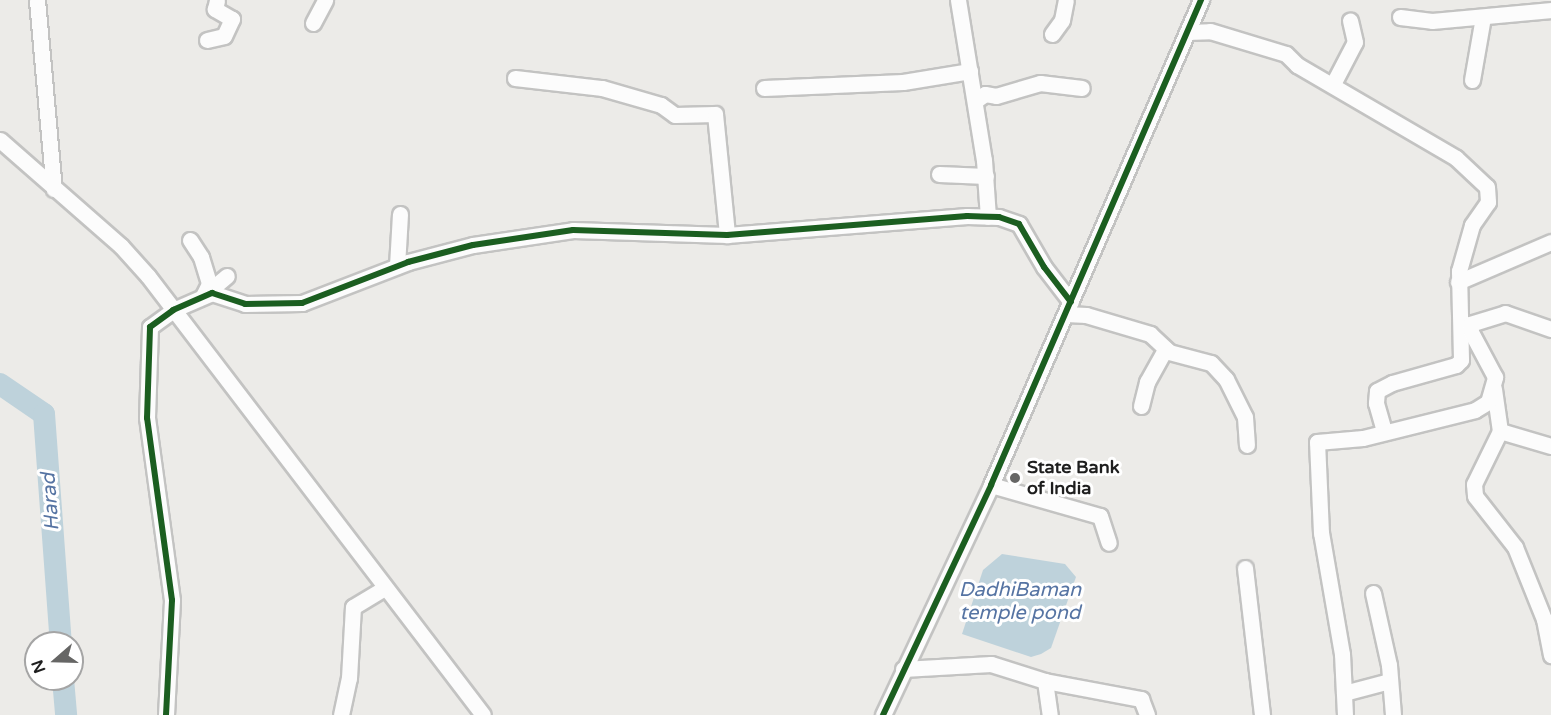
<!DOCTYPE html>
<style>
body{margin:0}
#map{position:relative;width:1551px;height:715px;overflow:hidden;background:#ecebe8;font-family:"Varela Round",sans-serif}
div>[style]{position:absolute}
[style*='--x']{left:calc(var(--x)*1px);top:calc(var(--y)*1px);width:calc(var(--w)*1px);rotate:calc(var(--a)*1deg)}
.water>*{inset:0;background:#bed2db}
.river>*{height:22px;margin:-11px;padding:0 11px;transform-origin:11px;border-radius:11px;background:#bed2db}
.roads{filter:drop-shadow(2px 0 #c3c3c2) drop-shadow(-2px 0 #c3c3c2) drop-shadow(0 2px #c3c3c2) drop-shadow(0 -2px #c3c3c2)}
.minor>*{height:15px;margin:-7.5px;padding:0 7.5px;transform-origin:7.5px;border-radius:7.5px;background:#fcfcfc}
.cycleway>*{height:6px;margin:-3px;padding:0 3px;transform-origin:3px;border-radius:3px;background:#1b5e20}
.dots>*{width:16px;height:16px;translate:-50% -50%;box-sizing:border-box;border:3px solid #fff;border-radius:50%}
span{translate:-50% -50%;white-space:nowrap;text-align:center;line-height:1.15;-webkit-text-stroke:6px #fff;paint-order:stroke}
.poi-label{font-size:18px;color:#1e1e1e;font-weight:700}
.left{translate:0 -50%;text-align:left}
.water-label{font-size:20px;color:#5674a3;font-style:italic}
.north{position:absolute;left:24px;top:631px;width:60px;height:60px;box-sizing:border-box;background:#fff;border:2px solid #a5a5a5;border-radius:50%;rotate:250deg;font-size:16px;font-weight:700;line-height:24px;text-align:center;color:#1e1e1e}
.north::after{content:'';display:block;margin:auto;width:21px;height:27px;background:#666665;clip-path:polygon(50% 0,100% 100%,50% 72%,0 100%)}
</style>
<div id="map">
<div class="water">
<i style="clip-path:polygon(1002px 554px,1065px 564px,1076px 577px,1051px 648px,1041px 654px,1031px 657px,962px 634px,983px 570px)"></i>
</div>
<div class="river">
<i style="--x:0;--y:384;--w:53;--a:34.3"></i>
<i style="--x:44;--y:414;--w:230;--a:85.8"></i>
<i style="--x:63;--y:679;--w:36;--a:85"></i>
</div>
<div class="roads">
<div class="minor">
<i style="--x:37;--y:0;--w:190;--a:84.9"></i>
<i style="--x:958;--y:0;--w:162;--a:80.8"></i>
<i style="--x:984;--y:160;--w:57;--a:86"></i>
<i style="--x:1400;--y:17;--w:32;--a:7"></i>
<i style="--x:1432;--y:21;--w:120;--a:-5.3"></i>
<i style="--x:313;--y:23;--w:26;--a:-62"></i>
<i style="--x:1187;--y:32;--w:23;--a:-2"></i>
<i style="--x:1210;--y:31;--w:79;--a:16.8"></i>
<i style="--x:1286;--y:54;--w:16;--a:45"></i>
<i style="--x:1297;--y:65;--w:184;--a:30.3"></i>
<i style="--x:1456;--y:158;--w:42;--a:43.1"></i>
<i style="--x:1487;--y:187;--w:15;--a:86"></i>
<i style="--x:1488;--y:202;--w:28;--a:125"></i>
<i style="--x:1472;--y:225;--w:48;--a:105.8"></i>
<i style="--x:1459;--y:271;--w:89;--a:88.7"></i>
<i style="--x:1461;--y:360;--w:7;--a:135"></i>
<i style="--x:1456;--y:365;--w:66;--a:164.3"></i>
<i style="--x:1392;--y:383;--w:17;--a:152"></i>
<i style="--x:1377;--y:391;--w:12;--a:95"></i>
<i style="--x:1376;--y:403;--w:29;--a:74"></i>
<i style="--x:1052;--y:34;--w:17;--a:-54"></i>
<i style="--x:1062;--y:20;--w:20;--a:-79"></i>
<i style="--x:207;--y:40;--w:17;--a:-13"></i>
<i style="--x:224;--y:36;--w:19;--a:-65"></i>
<i style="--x:232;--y:19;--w:20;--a:-150"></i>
<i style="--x:215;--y:9;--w:9;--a:-77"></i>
<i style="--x:515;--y:78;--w:88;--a:6.6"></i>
<i style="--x:602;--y:88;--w:61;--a:16.1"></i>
<i style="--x:661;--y:105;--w:17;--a:36"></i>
<i style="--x:675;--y:115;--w:40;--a:-1.4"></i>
<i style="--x:715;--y:114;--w:122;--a:84.3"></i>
<i style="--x:1472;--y:80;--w:64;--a:-80.1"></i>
<i style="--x:1333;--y:84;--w:47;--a:-62.4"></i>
<i style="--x:1355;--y:42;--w:22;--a:-103"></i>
<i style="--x:764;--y:88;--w:139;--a:-2.5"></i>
<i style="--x:903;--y:82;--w:68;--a:-9.3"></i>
<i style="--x:975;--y:101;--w:12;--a:-35"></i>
<i style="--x:985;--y:94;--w:11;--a:10"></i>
<i style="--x:996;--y:96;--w:46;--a:-16.5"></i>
<i style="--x:1040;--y:83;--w:42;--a:6.8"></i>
<i style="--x:0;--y:140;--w:161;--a:41.2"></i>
<i style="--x:121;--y:246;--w:40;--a:48"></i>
<i style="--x:148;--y:276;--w:552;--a:52.65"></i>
<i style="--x:939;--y:174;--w:47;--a:2.4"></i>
<i style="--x:190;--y:240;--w:20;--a:57"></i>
<i style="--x:201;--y:257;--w:28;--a:73"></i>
<i style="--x:209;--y:284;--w:13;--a:117"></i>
<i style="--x:397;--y:266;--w:52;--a:-86.7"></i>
<i style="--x:1458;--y:282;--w:101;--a:-23.3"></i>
<i style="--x:203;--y:296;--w:31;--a:-40"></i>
<i style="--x:1066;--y:314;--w:20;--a:3"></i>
<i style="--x:1086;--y:315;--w:67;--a:16.5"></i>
<i style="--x:1150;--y:334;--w:26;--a:43"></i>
<i style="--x:1169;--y:352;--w:43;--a:14.7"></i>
<i style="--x:1211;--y:363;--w:22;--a:47"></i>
<i style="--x:1226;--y:379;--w:42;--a:63.4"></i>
<i style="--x:1245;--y:417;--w:28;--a:86"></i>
<i style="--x:1494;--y:389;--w:42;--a:81.9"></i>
<i style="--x:1500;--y:431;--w:59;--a:116.1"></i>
<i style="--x:1474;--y:484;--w:12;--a:85"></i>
<i style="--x:1475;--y:496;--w:65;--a:51.9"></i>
<i style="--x:1515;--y:547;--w:78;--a:68.1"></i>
<i style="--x:1544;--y:619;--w:37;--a:79"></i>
<i style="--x:1141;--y:406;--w:25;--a:-76"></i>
<i style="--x:1147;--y:382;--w:38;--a:-61"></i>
<i style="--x:1500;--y:431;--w:53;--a:16.4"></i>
<i style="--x:991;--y:485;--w:113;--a:15.9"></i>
<i style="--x:1100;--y:516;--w:28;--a:72"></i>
<i style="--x:1245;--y:568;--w:148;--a:83.4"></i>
<i style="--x:1373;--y:593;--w:74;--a:77.5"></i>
<i style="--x:1389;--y:665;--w:50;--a:85.4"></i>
<i style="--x:903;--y:669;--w:88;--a:-3.3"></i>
<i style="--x:991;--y:664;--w:57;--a:17.5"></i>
<i style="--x:1045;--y:681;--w:98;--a:10.6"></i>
<i style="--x:1141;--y:699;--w:17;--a:69"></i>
<i style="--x:1045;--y:681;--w:34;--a:82"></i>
<i style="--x:1344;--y:693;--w:47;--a:-14.9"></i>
<i style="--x:166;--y:715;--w:115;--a:-87"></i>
<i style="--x:172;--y:600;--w:184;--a:-97.8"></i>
<i style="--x:147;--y:418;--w:91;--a:-88.1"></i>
<i style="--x:150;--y:327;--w:29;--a:-36"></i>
<i style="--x:173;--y:310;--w:43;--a:-23.6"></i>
<i style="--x:212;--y:293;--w:35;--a:18"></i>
<i style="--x:245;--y:304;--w:57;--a:-1"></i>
<i style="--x:302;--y:303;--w:114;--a:-21.1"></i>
<i style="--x:408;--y:262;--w:67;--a:-14.7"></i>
<i style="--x:473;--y:245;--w:101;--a:-8.5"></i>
<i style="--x:573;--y:230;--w:154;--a:1.9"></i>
<i style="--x:727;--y:235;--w:241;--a:-4.5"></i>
<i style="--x:967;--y:216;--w:32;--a:2"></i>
<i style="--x:999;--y:217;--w:21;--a:19"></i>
<i style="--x:1019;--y:224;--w:50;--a:59.8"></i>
<i style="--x:1044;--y:267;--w:44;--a:52.4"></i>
<i style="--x:341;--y:715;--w:38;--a:-78"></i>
<i style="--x:349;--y:678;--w:71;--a:-86.8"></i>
<i style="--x:353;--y:607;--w:37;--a:-31"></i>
<i style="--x:883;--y:715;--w:254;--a:-64.8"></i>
<i style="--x:991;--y:485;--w:529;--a:-66.59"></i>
<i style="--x:1345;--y:715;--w:61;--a:-92.8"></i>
<i style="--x:1342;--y:654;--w:123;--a:-99.8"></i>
<i style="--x:1321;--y:533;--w:91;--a:-92.5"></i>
<i style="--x:1317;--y:442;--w:46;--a:-5"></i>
<i style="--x:1363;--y:438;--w:115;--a:-14"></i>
<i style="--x:1475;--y:410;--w:15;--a:-32"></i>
<i style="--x:1488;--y:402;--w:26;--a:-74"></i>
<i style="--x:1495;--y:377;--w:51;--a:-118.1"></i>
<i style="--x:1471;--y:332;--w:8;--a:-97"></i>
<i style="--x:1470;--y:324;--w:37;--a:-17"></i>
<i style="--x:1505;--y:313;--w:49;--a:19.2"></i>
</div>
</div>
<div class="cycleway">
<i style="--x:166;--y:715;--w:115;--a:-87"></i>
<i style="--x:172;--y:600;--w:184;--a:-97.8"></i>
<i style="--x:147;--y:418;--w:91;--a:-88.1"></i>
<i style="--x:150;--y:327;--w:29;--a:-36"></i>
<i style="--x:173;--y:310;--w:43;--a:-23.6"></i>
<i style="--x:212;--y:293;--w:35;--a:18"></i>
<i style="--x:245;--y:304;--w:57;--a:-1"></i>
<i style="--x:302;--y:303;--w:114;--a:-21.1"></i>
<i style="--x:408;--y:262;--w:67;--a:-14.7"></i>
<i style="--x:473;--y:245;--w:101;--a:-8.5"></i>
<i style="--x:573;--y:230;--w:154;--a:1.9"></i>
<i style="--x:727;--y:235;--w:241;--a:-4.5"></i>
<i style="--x:967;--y:216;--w:32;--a:2"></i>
<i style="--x:999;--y:217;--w:21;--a:19"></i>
<i style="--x:1019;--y:224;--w:50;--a:59.8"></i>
<i style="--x:1044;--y:267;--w:44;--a:52.4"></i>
<i style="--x:883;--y:715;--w:254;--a:-64.8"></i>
<i style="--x:991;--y:485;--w:529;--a:-66.59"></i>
</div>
<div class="dots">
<i style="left:1015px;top:478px;background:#666665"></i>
</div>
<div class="poi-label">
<span class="left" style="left:1027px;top:478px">State Bank<br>of India</span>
</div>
<div class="water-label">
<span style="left:51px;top:502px;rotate:-94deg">Harad</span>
<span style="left:1020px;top:602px">DadhiBaman<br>temple pond</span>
</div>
<div class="north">N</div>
</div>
